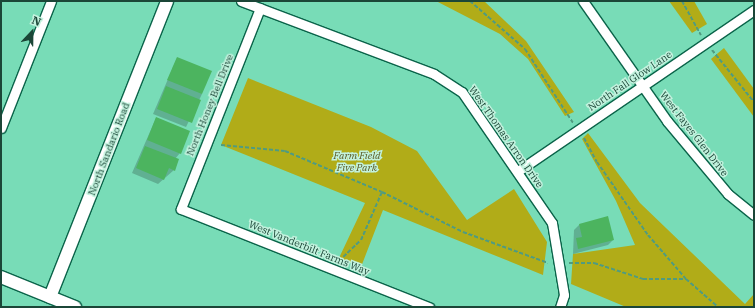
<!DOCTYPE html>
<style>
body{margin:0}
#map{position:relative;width:755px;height:308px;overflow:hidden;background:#78dcb7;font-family:"IBM Plex Serif",serif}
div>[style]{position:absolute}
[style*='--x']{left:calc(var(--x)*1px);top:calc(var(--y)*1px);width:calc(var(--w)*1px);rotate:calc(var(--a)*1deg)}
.green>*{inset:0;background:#b1ac18}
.shadow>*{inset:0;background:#0003}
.building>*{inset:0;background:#4cb45f}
.path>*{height:2px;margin-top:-1px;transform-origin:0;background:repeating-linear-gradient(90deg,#509b7f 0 4px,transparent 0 6px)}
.roads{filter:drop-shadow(1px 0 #0b644a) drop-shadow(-1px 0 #0b644a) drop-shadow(0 1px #0b644a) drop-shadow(0 -1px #0b644a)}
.street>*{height:9px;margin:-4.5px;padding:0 4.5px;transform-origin:4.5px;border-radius:4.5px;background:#fff}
.secondary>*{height:12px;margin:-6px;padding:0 6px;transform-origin:6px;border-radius:6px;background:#fff}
span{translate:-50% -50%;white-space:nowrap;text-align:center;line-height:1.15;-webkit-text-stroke:3px #c3f2de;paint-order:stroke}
.street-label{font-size:10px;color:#1b4637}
.park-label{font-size:10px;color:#5a5822;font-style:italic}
.frame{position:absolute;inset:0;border:2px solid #1b4637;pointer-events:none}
.north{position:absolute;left:12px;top:12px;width:40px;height:40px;-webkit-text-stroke:3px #c3f2de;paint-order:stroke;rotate:22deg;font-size:11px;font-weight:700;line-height:16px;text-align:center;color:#1b4637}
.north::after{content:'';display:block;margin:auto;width:14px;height:18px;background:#1b4637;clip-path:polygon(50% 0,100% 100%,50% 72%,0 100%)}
</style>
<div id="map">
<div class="green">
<i style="clip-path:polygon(436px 1px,484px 1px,526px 41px,574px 112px,565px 116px,528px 59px,500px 34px)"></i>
<i style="clip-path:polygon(669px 1px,694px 1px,707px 24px,692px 33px)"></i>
<i style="clip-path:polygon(724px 48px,754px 89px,754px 117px,711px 59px)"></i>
<i style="clip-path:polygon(248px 78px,371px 127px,417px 151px,467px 220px,514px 189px,547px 242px,543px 275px,383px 210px,361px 267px,339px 258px,365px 203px,221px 145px)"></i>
<i style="clip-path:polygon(588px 133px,640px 203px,745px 304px,754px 294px,754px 307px,626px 307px,571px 284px,573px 254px,635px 245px,616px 201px,582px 139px)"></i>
</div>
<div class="shadow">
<i style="clip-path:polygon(177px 58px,202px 94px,186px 127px,153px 114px)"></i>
<i style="clip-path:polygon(156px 118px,180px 153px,175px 159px,174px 170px,158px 184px,132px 173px)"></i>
<i style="clip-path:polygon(607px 218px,613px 240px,608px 245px,573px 254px,574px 230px,579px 225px)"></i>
</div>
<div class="building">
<i style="clip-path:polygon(177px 57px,212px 71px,202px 94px,167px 80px)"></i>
<i style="clip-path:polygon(166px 86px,201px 100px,192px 123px,157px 109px)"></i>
<i style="clip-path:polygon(156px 117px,190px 131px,181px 154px,147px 140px)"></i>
<i style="clip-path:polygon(145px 146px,179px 159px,175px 171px,169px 168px,164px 180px,136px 168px)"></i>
<i style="clip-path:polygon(608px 216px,614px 240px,578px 249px,576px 238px,582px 237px,579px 224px)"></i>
</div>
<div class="path">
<i style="--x:470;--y:1;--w:73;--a:41.1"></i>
<i style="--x:525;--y:49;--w:88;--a:57"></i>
<i style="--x:682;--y:1;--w:39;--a:61"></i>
<i style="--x:712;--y:50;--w:67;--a:51.1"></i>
<i style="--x:584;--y:138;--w:27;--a:62"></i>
<i style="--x:597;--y:162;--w:89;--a:55.1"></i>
<i style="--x:648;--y:235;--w:58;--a:49.2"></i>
<i style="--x:221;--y:145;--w:64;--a:5.4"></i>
<i style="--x:285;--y:151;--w:105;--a:22.9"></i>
<i style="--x:382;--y:192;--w:90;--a:26.3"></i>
<i style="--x:463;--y:232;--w:90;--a:20"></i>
<i style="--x:339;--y:261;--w:30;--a:-44"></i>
<i style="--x:361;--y:240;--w:52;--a:-66.4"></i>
<i style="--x:569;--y:263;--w:25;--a:0"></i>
<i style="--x:594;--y:263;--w:52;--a:18.1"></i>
<i style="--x:643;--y:279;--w:43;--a:0"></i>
<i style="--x:686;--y:279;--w:43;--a:41.2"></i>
</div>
<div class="roads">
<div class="street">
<i style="--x:241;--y:1;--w:206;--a:20.7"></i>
<i style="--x:434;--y:74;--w:33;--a:33"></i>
<i style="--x:462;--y:92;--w:159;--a:55.5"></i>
<i style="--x:552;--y:223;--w:73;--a:80.5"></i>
<i style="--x:564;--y:295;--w:13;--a:108"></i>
<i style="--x:583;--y:1;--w:146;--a:55"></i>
<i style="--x:667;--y:121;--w:95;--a:50.1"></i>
<i style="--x:728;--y:194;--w:33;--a:39"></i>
<i style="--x:260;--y:8;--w:216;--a:111.5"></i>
<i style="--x:181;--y:209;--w:267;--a:21.6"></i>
<i style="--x:1;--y:128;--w:136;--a:-68.5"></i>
<i style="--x:518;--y:171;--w:286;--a:-34.3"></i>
</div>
<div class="secondary">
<i style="--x:1;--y:277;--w:80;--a:22.1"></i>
<i style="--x:50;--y:297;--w:318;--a:-68.4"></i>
</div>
</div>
<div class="street-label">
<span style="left:630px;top:81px;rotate:-34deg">North Fall Glow Lane</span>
<span style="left:210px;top:105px;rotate:-68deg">North Honey Bell Drive</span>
<span style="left:694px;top:134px;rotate:52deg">West Fayes Glen Drive</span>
<span style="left:506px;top:137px;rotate:55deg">West Thomas Arron Drive</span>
<span style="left:109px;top:149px;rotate:-69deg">North Sandario Road</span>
<span style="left:309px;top:248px;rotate:22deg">West Vanderbilt Farms Way</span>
</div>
<div class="park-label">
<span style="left:357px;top:161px">Farm Field<br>Five Park</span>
</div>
<div class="frame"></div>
<div class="north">N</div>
</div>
